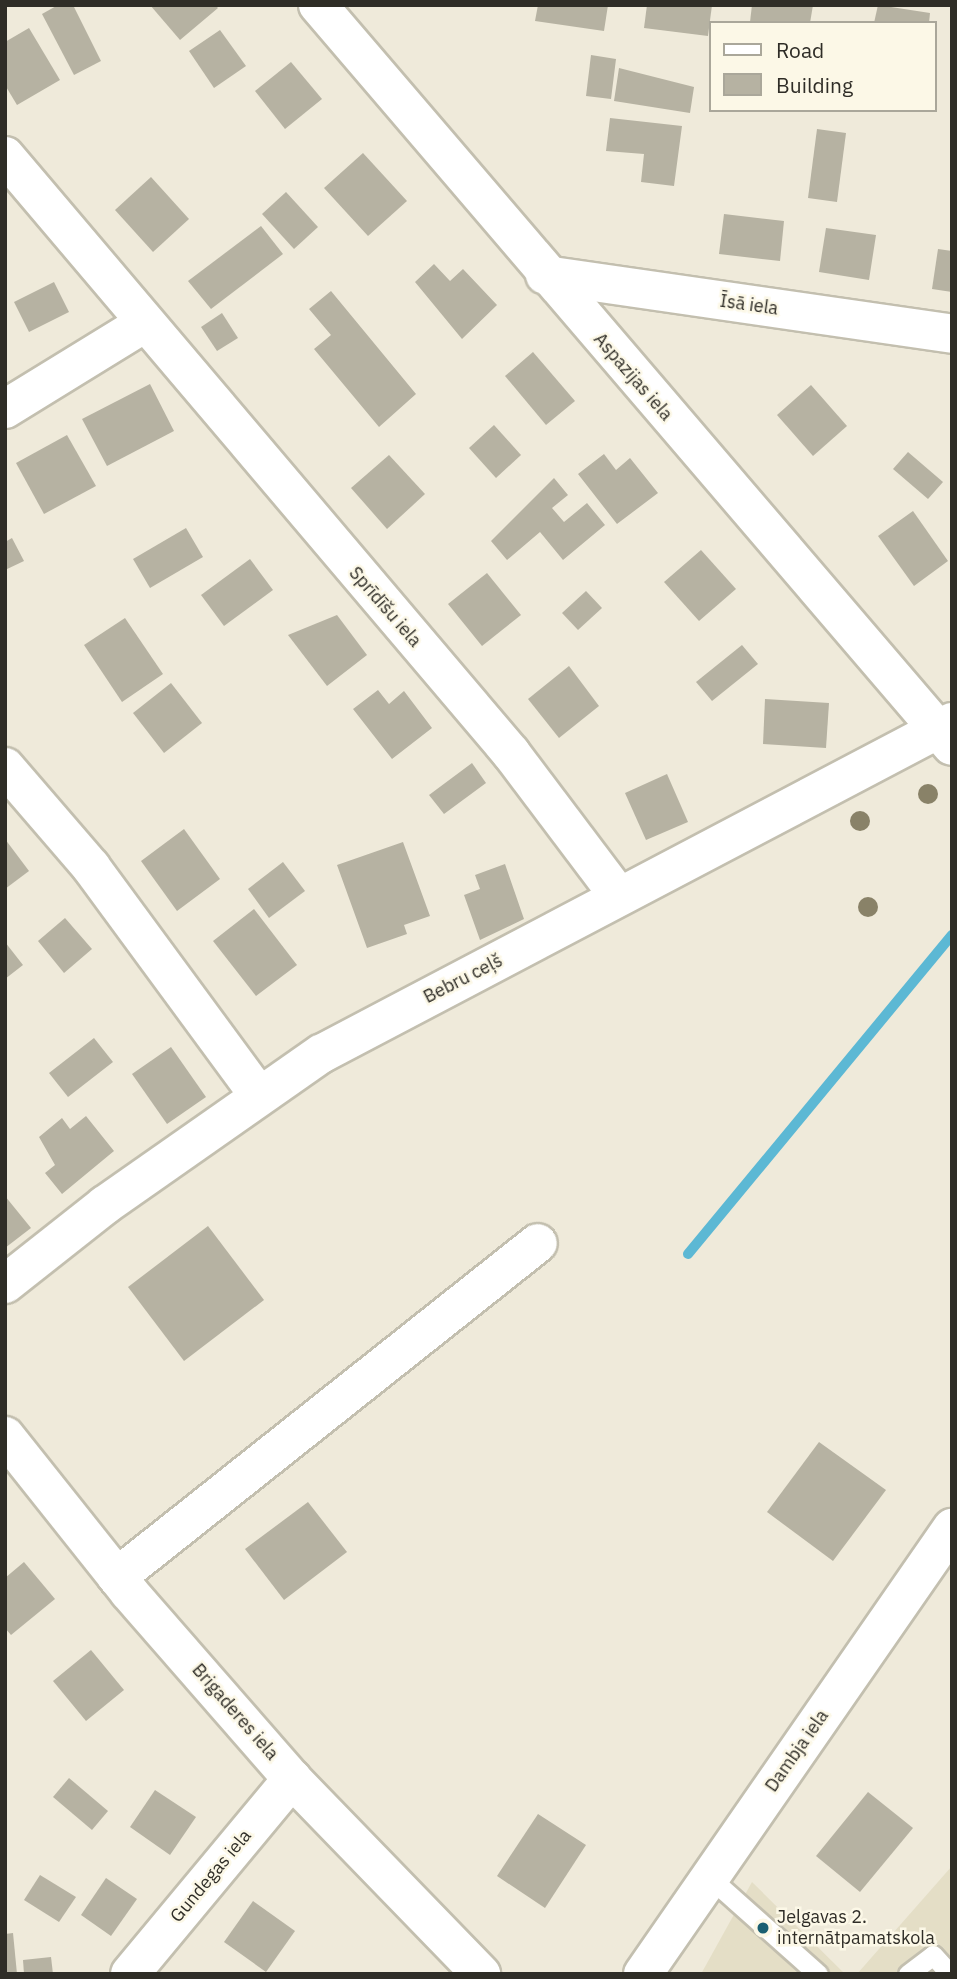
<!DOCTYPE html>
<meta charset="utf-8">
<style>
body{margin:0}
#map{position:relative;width:957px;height:1979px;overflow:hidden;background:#efeada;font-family:"IBM Plex Sans",sans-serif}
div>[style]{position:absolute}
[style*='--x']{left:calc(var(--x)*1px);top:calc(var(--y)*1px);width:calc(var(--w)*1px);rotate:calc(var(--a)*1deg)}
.built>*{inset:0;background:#e4dec6}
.stream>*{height:10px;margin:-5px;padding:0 5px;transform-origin:5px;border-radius:5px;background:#5cb8d4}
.building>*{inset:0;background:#b6b2a2}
.roads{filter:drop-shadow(2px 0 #c3bfaf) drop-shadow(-2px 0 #c3bfaf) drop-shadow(0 2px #c3bfaf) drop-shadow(0 -2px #c3bfaf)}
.service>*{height:19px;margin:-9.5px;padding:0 9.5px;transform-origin:9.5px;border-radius:9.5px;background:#fff}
.minor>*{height:38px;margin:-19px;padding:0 19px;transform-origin:19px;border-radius:19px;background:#fff}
.tertiary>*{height:38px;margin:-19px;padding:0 19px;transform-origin:19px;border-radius:19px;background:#fff}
.trees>*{width:20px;height:20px;margin:-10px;border-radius:50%;background:#898268}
.dots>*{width:19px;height:19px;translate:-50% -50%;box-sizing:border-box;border:4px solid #fcf8e7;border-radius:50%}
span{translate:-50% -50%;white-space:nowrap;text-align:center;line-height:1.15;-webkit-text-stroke:5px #fcf8e7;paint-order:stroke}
.street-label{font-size:18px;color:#2f2d27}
.poi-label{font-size:18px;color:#2f2d27}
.left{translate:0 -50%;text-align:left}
.frame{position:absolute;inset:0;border:7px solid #2f2d27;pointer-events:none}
.legend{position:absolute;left:709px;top:21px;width:228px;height:91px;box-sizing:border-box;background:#fcf8e7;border:2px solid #aaa79a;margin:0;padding:9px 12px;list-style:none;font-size:21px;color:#2f2d27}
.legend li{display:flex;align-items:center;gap:14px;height:35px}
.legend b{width:35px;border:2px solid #aaa79a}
</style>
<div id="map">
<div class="built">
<i style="clip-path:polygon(952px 1866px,952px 1974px,857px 1974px)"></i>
<i style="clip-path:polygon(752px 1882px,845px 1974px,701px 1974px)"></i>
</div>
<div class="stream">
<i style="--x:688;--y:1254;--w:414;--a:-50.4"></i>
</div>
<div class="building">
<i style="clip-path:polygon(58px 5px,73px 5px,101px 61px,74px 75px,42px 14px)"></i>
<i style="clip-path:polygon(150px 5px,215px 5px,218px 8px,180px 40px)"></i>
<i style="clip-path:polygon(538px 5px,608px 5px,604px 31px,535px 21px)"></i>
<i style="clip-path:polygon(647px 5px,712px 5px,708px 36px,644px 28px)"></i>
<i style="clip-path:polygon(752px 5px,813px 5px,810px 23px,750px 22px)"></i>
<i style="clip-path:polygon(878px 5px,930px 13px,929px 23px,874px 23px)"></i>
<i style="clip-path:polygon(29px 28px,60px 80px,17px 105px,5px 85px,5px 42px)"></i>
<i style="clip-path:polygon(220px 30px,246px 66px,214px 88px,189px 51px)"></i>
<i style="clip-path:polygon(591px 55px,616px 59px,611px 99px,586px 96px)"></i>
<i style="clip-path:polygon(291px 62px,322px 99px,285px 129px,255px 91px)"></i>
<i style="clip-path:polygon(619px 68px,694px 87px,690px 113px,614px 101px)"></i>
<i style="clip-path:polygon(610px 118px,682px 126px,674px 186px,641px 182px,644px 154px,606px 151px)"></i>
<i style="clip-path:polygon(817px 129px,846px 133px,837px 202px,808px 198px)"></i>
<i style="clip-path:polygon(363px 153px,407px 201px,368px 236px,324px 188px)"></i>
<i style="clip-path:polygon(151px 177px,189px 219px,153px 252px,115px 210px)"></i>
<i style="clip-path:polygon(286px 192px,318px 227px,294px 249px,262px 214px)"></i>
<i style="clip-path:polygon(724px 214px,784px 221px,780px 261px,719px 254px)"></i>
<i style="clip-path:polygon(261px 226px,283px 254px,211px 309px,188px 281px)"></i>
<i style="clip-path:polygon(826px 228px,876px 235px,869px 280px,819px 272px)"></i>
<i style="clip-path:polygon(938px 249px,952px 251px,952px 292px,932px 289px)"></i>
<i style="clip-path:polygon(434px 264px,450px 281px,463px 269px,497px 305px,462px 339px,415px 282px)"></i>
<i style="clip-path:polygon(54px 282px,69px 312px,29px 332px,14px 302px)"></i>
<i style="clip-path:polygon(331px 291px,416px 394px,379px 427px,314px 349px,331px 335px,309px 309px)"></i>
<i style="clip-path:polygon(222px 313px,238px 338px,217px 351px,201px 327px)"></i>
<i style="clip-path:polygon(533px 352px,575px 401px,546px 425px,505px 376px)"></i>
<i style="clip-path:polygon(150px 384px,174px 431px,107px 466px,82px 419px)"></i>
<i style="clip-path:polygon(811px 385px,847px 426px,813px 456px,777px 415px)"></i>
<i style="clip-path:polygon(494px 425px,521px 455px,496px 478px,469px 448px)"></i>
<i style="clip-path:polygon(67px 435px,96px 486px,44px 514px,16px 463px)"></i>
<i style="clip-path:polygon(908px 452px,943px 482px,928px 499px,893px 469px)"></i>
<i style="clip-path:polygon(604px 454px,616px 470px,630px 458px,658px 493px,617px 524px,578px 474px)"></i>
<i style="clip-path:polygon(389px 455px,425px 494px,387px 529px,351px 488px)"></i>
<i style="clip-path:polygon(554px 478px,568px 495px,552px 508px,564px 522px,587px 503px,605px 525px,563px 560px,540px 532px,507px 560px,491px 541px)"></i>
<i style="clip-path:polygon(913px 511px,948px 561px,914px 586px,878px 536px)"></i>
<i style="clip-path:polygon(186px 528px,203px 557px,150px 588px,133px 559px)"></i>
<i style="clip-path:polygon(12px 538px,24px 561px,5px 570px,5px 542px)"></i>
<i style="clip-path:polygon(701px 550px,736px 589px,699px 621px,664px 582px)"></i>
<i style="clip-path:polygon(250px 559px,273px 590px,224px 626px,201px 595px)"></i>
<i style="clip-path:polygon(487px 573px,521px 615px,482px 646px,448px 604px)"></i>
<i style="clip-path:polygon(586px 591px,602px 608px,578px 630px,562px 613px)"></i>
<i style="clip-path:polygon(337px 615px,367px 655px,327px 686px,288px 635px)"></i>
<i style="clip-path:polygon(125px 618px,163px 674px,122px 702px,84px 645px)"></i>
<i style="clip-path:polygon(742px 645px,758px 664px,712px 701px,696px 682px)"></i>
<i style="clip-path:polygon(569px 666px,599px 706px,559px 738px,528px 699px)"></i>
<i style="clip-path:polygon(171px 683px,202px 723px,164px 753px,133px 713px)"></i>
<i style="clip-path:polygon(378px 690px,389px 704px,404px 691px,432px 728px,392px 759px,353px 709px)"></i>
<i style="clip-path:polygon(765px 699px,829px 703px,826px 748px,763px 744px)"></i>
<i style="clip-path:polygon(472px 763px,486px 783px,444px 814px,429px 795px)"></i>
<i style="clip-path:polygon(667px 774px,688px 822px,646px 840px,625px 793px)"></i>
<i style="clip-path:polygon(184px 829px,220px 879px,177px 911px,141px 861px)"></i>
<i style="clip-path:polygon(5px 839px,29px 871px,5px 889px)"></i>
<i style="clip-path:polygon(403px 842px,430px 916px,404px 925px,407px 934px,367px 948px,337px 865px)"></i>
<i style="clip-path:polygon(283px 862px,305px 891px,269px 918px,248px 889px)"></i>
<i style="clip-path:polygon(505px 864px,524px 919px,480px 940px,464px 895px,480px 889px,475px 875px)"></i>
<i style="clip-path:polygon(254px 909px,297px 965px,256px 996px,213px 941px)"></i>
<i style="clip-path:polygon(65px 918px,92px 949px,64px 973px,38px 941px)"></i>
<i style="clip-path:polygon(5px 942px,23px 965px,5px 979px)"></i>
<i style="clip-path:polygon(94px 1038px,113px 1062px,68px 1097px,49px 1073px)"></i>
<i style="clip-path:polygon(171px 1047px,206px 1097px,167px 1124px,132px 1074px)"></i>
<i style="clip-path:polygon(86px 1116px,114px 1151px,62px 1194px,45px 1173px,55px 1165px,39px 1137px,62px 1118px,70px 1129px)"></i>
<i style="clip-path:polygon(5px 1196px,31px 1228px,5px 1248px)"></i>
<i style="clip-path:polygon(208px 1226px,264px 1300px,184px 1361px,128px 1287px)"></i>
<i style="clip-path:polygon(819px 1442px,886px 1490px,833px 1561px,767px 1512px)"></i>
<i style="clip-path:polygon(308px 1502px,347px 1552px,284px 1600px,245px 1549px)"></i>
<i style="clip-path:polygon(24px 1562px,55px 1599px,11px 1635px,5px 1628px,5px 1578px)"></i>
<i style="clip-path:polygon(91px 1650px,124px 1690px,86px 1721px,53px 1681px)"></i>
<i style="clip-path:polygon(69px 1778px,108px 1811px,92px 1830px,53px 1797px)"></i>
<i style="clip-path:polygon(155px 1790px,196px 1817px,170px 1855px,130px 1827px)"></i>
<i style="clip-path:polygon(868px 1792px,913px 1828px,860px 1892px,816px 1856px)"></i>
<i style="clip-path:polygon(538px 1814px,586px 1845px,545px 1908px,497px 1876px)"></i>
<i style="clip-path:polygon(40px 1875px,76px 1897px,59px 1922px,24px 1900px)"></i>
<i style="clip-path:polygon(106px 1878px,137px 1899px,111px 1936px,81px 1915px)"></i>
<i style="clip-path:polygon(253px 1901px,295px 1931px,266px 1972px,224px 1942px)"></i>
<i style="clip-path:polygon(13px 1933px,17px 1974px,5px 1974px,5px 1934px)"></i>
<i style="clip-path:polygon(51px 1957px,53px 1974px,24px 1974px,23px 1960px)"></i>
</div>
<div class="roads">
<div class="service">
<i style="--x:709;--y:1877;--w:146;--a:41.7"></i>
<i style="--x:908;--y:1974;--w:31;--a:-37"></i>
<i style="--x:933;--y:1955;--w:25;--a:48"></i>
</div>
<div class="minor">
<i style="--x:5;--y:156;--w:783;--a:49.72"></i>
<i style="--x:511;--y:753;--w:178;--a:53"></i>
<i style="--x:545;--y:275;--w:411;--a:8.2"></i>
<i style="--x:5;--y:409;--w:164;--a:-31.6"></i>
<i style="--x:5;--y:767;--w:132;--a:49.3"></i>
<i style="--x:91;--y:867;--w:282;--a:53.7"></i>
<i style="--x:5;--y:1284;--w:127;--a:-38.3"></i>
<i style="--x:105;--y:1205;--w:264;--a:-35"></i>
<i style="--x:321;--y:1054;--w:713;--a:-27.75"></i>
<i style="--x:5;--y:1436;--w:199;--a:51.5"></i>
<i style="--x:129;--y:1592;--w:248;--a:48.9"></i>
<i style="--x:292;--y:1779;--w:272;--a:45.9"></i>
<i style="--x:117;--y:1577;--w:537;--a:-38.43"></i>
<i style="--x:130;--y:1974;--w:254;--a:-50.3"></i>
</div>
<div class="tertiary">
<i style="--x:318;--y:5;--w:975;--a:49.45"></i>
<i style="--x:643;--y:1974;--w:543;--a:-55.28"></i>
</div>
</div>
<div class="trees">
<i style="left:928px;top:794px"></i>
<i style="left:860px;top:821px"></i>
<i style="left:868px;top:907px"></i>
</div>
<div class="dots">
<i style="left:763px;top:1928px;background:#1a5f71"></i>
</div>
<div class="street-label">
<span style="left:749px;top:305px;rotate:8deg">Īsā iela</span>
<span style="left:633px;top:377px;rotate:49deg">Aspazijas iela</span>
<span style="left:385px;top:607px;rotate:49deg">Sprīdīšu iela</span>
<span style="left:463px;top:979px;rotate:-27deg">Bebru ceļš</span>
<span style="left:235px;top:1712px;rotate:49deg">Brigaderes iela</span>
<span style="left:797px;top:1751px;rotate:-55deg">Dambja iela</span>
<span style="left:211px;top:1876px;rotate:-50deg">Gundegas iela</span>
</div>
<div class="poi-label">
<span class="left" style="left:777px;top:1928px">Jelgavas 2.<br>internātpamatskola</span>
</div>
<div class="frame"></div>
<ul class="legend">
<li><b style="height:9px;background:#fff"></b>Road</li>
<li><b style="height:19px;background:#b6b2a2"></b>Building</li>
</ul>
</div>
